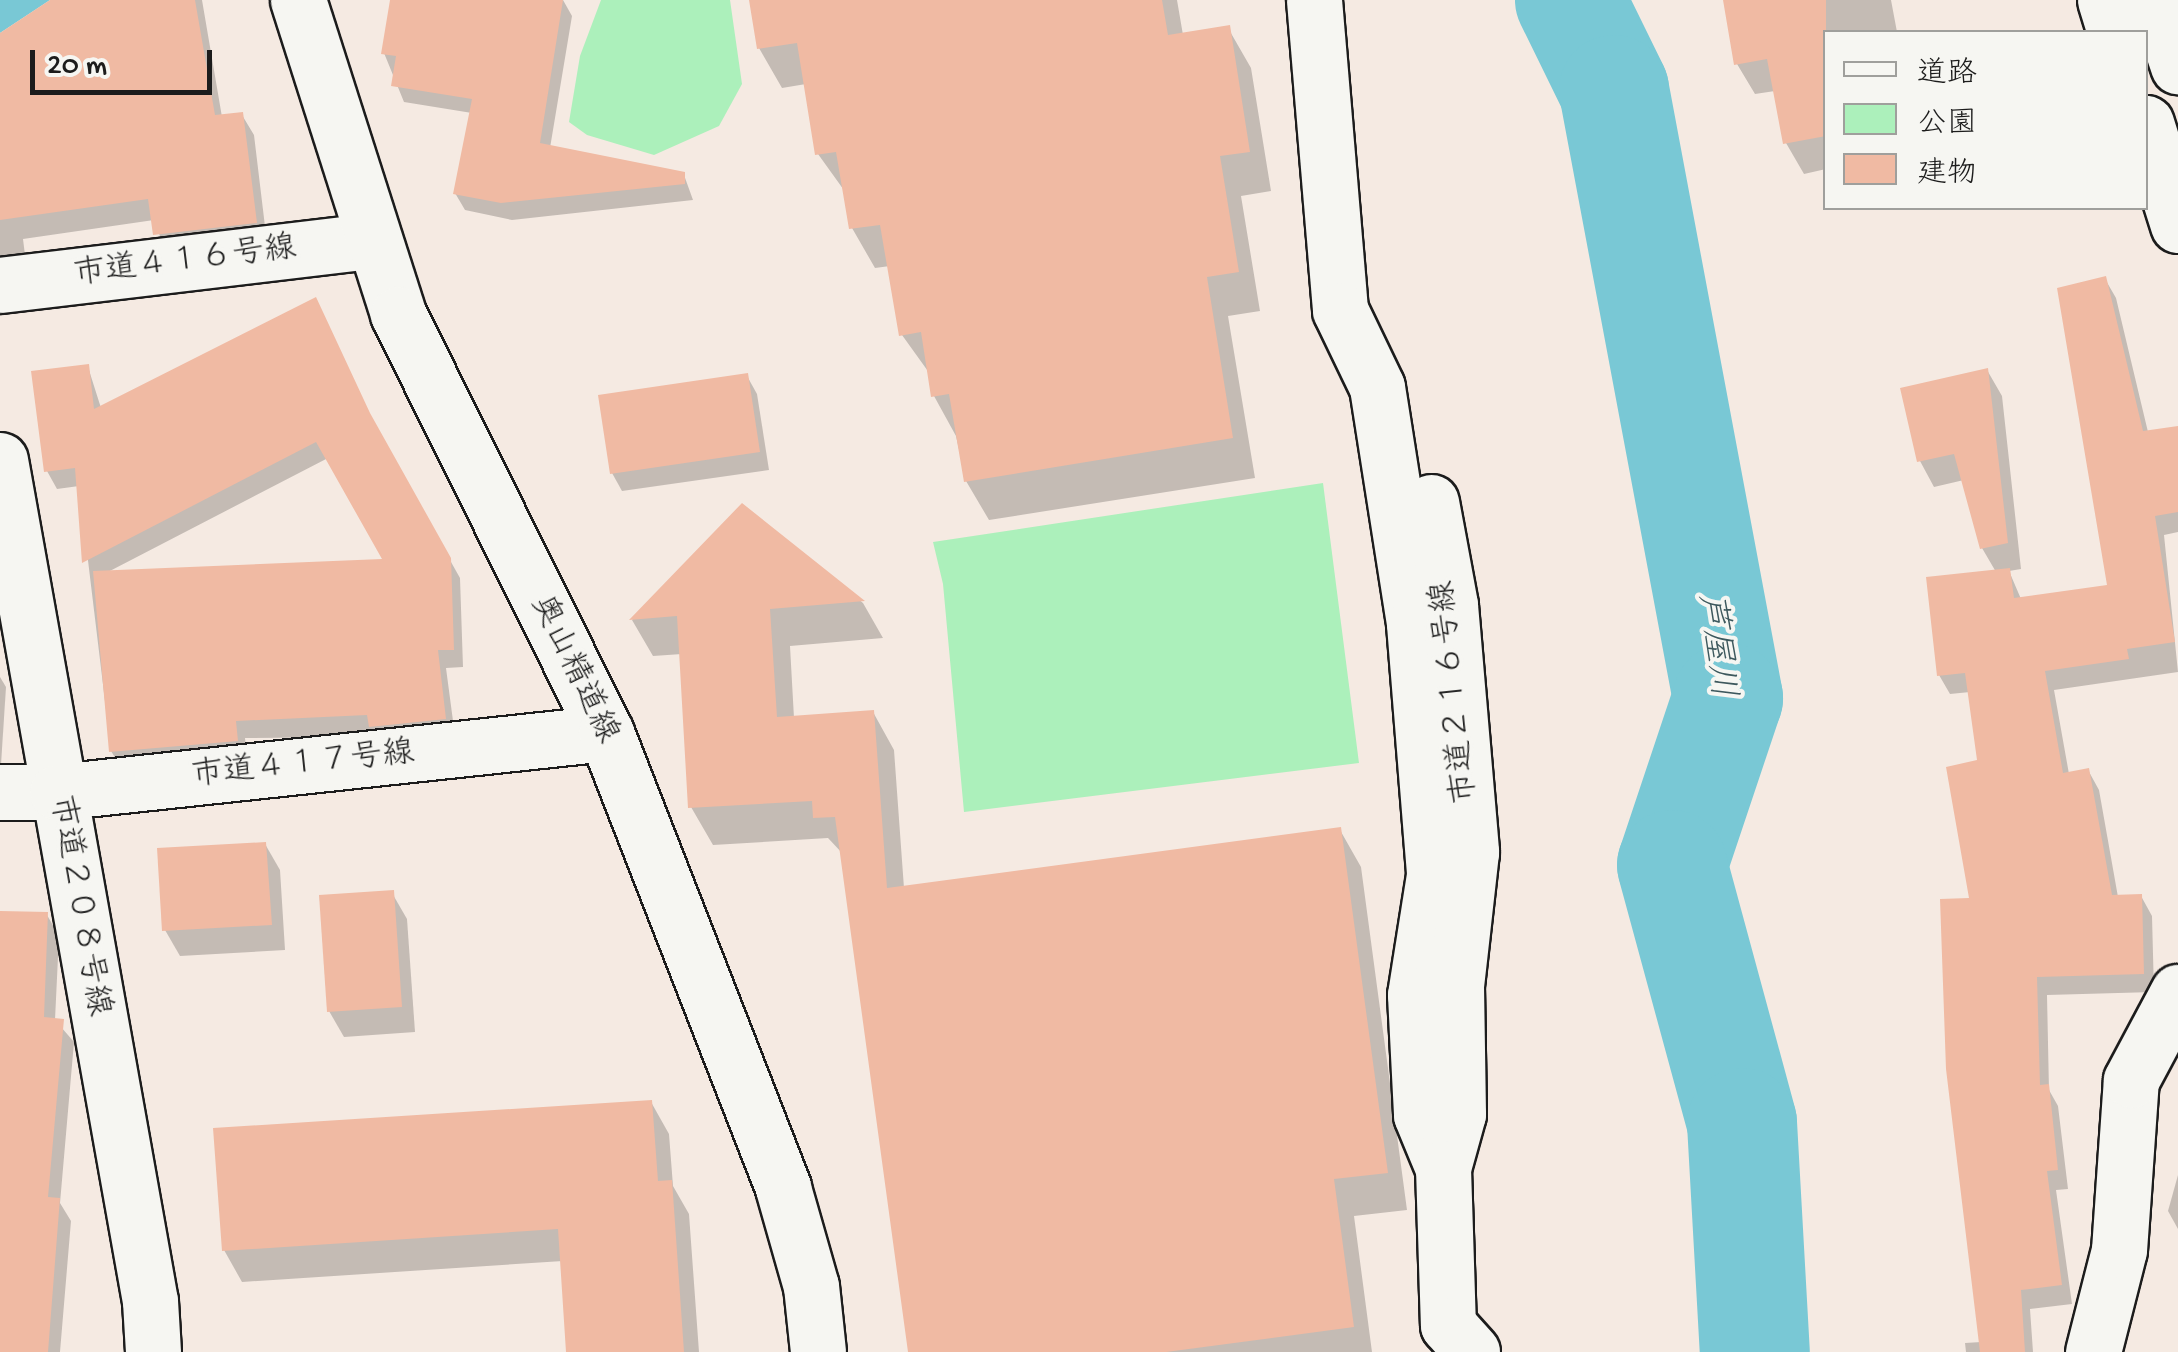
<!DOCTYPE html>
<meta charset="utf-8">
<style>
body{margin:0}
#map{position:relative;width:2178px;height:1352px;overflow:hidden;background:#f5eae2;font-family:"Gochi Hand","Klee One",sans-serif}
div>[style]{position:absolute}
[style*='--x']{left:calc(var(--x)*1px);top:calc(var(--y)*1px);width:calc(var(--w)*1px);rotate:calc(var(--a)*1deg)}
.green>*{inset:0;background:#acf0bb}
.water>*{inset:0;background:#79c8d5}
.shadow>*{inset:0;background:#0003}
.river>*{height:110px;margin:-55px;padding:0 55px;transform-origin:55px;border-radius:55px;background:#79c8d5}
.building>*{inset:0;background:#f0baa3}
.roads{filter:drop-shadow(2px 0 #1c1c1c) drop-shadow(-2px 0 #1c1c1c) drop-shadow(0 2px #1c1c1c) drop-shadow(0 -2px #1c1c1c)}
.minor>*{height:55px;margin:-27.5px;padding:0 27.5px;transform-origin:27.5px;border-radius:27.5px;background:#f6f6f2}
.secondary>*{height:55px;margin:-27.5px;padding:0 27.5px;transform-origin:27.5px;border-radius:27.5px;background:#f6f6f2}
span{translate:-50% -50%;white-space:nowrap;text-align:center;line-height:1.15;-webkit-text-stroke:8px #f6f6f2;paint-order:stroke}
.street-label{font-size:32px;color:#1c1c1c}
.water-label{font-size:35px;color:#3d585d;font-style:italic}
.legend{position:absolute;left:1823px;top:30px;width:325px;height:180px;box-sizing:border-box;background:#f6f6f2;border:2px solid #9f9f9c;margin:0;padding:12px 18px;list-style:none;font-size:30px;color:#1c1c1c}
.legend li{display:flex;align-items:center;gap:20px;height:50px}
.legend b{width:50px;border:2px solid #9f9f9c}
.scale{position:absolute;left:30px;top:50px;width:182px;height:45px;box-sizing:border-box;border:5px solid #1c1c1c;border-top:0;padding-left:12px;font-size:30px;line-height:35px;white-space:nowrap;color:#1c1c1c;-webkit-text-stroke:8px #f6f6f2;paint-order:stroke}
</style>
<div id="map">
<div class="green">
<i style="clip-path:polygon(601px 0,730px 0,742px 84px,719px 126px,654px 155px,587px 135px,569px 122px,580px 56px)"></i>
<i style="clip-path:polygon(1323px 483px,1359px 763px,964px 812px,943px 584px,933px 542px)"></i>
</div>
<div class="water">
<i style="clip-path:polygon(0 0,50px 0,0 33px)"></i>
</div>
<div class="shadow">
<i style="clip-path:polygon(54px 0,202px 0,222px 117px,242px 115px,254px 135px,267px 243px,167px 255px,154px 220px,23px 239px,25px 255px,0 258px,0 36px)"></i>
<i style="clip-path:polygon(393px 0,563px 0,572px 16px,550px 148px,684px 175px,693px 200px,512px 220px,465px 210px,455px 193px,472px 113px,404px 102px,384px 53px)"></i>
<i style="clip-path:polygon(752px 0,1177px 0,1183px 35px,1228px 28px,1251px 68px,1271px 191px,1241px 196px,1260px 311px,1228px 316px,1255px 478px,989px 520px,966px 481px,956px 436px,934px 396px,930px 374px,902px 335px,890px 266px,875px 268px,852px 228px,846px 193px,818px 154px,806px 84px,782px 88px,759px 48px)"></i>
<i style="clip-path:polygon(1726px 0,1891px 0,1897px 32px,1826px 32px,1826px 169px,1804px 174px,1786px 143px,1775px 91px,1755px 94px,1737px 64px)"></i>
<i style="clip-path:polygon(2105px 279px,2116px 298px,2148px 432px,2178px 428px,2178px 532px,2164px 535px,2178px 672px,2054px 690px,2069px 774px,2088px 770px,2099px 790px,2118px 897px,2141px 896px,2152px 916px,2154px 992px,2047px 995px,2049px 1090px,2058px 1106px,2068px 1189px,2056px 1190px,2072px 1304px,2030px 1309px,2033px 1352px,1966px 1352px,1965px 1343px,1981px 1342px,1972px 900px,1980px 762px,1970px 692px,1950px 694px,1939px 675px,1996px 572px,1982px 548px,1964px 480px,1934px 487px,1920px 461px,1987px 370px,2002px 396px,2021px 569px,2009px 571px,2021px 599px,2110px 587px)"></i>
<i style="clip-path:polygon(evenodd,88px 367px,101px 408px,379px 434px,460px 578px,463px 667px,446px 668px,455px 736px,245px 738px,247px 758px,122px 769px,111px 751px,79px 486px,57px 489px,47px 471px,88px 367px,328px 458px,386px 562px,106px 573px,328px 458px)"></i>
<i style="clip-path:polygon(747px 376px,757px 394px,769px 470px,622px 491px,612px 473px)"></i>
<i style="clip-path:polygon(743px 506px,863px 603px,883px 638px,790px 646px,794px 718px,873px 712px,894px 750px,904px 888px,1340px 830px,1361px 867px,1407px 1210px,1354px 1216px,1372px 1352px,911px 1352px,843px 854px,828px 838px,713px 845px,691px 807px,682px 654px,653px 656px,632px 620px)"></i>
<i style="clip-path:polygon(0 677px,6px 687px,0 780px)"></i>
<i style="clip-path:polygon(265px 844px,280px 870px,285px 950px,180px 956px,165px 930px)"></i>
<i style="clip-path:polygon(392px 893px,407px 919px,415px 1032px,344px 1037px,329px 1011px)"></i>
<i style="clip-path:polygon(0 913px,47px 915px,59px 936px,55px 1020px,74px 1042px,60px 1203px,71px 1221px,60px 1352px,0 1352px)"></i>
<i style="clip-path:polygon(651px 1102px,669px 1134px,673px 1186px,689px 1214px,699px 1352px,569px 1352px,563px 1261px,242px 1282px,224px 1250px)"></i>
<i style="clip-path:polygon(2178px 1175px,2178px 1229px,2168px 1211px)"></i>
</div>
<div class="river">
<i style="--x:1570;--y:0;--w:100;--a:63.9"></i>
<i style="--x:1614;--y:90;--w:619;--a:79.38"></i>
<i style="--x:1728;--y:698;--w:176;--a:108.5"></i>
<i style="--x:1672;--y:865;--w:267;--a:74.8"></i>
<i style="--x:1742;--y:1123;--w:229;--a:86.8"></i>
</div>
<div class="building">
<i style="clip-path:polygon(50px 0,195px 0,215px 115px,243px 112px,257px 223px,153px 235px,148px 199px,0 220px,0 33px)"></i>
<i style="clip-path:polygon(390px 0,563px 0,540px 143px,685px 172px,685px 184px,501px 203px,453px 194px,472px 99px,391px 86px,396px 56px,381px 54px)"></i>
<i style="clip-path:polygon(749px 0,1162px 0,1168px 35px,1230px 25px,1250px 152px,1220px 156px,1239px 272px,1207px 277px,1233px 438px,964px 482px,949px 394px,931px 397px,921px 332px,899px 336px,880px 225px,849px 229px,836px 152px,815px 155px,797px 43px,757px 49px)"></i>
<i style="clip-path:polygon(1723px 0,1826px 0,1826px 136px,1783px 144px,1767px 59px,1734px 65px)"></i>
<i style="clip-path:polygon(2106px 276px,2143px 431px,2178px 426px,2178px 512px,2155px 516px,2175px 642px,2127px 649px,2129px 659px,2045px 671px,2063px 773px,2089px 768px,2112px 895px,2142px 894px,2144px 974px,2037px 977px,2040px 1085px,2049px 1084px,2058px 1170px,2047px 1171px,2062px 1285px,2021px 1290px,2025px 1352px,1980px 1352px,1946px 1069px,1940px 899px,1969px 898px,1946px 767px,1977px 760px,1965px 673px,1937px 676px,1926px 577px,2010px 568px,2014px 598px,2107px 585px,2057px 288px)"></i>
<i style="clip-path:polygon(316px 297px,370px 413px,451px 558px,454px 650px,438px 650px,446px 719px,369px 727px,367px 715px,236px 721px,238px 741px,109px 752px,93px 571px,382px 559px,316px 442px,82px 563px,75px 468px,44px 472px,31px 371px,89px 364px,94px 409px)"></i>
<i style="clip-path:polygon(1988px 368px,2008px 543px,1980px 549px,1954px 454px,1917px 462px,1900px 388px)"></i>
<i style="clip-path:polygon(748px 373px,760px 452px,610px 474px,598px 395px)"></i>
<i style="clip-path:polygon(742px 503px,865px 601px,770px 609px,777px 717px,874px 710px,887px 888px,1341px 827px,1388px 1173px,1334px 1179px,1354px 1327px,1166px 1352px,908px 1352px,835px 817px,813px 818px,812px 801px,688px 808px,677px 616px,629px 620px)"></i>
<i style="clip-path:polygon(266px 842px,272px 925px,162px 931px,157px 848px)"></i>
<i style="clip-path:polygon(394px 890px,402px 1007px,327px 1012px,319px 895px)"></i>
<i style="clip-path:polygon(0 911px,48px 912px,44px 1017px,64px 1019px,48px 1197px,60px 1198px,48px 1352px,0 1352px)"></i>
<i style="clip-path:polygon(652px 1100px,658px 1181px,672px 1180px,684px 1352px,566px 1352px,558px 1229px,222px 1251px,213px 1128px)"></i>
</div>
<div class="roads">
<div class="minor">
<i style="--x:1314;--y:0;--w:311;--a:85.2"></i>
<i style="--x:1340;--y:310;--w:85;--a:64.3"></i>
<i style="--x:1377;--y:387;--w:240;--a:81.1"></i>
<i style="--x:1414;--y:624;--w:252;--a:85.4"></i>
<i style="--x:1434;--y:875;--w:121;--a:99"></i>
<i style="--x:1415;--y:995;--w:120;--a:87.1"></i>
<i style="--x:1421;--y:1115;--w:57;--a:67.5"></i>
<i style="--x:2105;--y:0;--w:34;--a:73"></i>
<i style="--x:2156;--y:0;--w:70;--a:71.6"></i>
<i style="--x:2146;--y:123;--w:107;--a:72.6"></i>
<i style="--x:0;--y:285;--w:373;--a:-6.8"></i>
<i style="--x:0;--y:460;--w:854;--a:79.89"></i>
<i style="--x:150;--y:1301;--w:51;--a:86.6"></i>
<i style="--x:1431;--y:502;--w:105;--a:79.5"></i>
<i style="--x:1450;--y:605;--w:248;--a:85.1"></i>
<i style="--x:1471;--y:852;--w:135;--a:96.4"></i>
<i style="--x:1456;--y:986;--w:128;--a:89.1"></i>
<i style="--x:1458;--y:1114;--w:56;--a:105.5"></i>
<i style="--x:1443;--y:1168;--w:157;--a:88.2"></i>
<i style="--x:1448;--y:1325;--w:36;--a:48"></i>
<i style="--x:0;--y:792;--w:57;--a:0"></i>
<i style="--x:57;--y:792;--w:552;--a:-6.13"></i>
<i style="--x:2093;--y:1352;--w:105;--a:-75.7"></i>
<i style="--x:2119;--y:1250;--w:170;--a:-86"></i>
<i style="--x:2131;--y:1080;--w:100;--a:-61.9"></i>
</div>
<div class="secondary">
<i style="--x:298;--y:0;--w:330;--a:72.3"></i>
<i style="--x:398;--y:314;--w:468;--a:63.6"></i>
<i style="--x:606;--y:733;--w:488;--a:68.7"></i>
<i style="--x:783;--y:1188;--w:102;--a:74.1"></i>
<i style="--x:811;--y:1286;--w:66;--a:83.9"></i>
</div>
</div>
<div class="street-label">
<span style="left:185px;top:263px;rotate:-7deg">市道４１６号線</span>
<span style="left:573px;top:670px;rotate:64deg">奥山精道線</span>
<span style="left:1456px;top:692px;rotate:-96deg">市道２１６号線</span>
<span style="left:303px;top:766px;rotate:-6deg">市道４１７号線</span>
<span style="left:78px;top:906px;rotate:80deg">市道２０８号線</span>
</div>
<div class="water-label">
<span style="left:1714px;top:646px;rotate:83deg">芦屋川</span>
</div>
<ul class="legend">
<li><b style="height:12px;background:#f6f6f2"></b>道路</li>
<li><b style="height:28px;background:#acf0bb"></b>公園</li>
<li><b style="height:28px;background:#f0baa3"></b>建物</li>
</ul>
<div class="scale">20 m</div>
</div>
